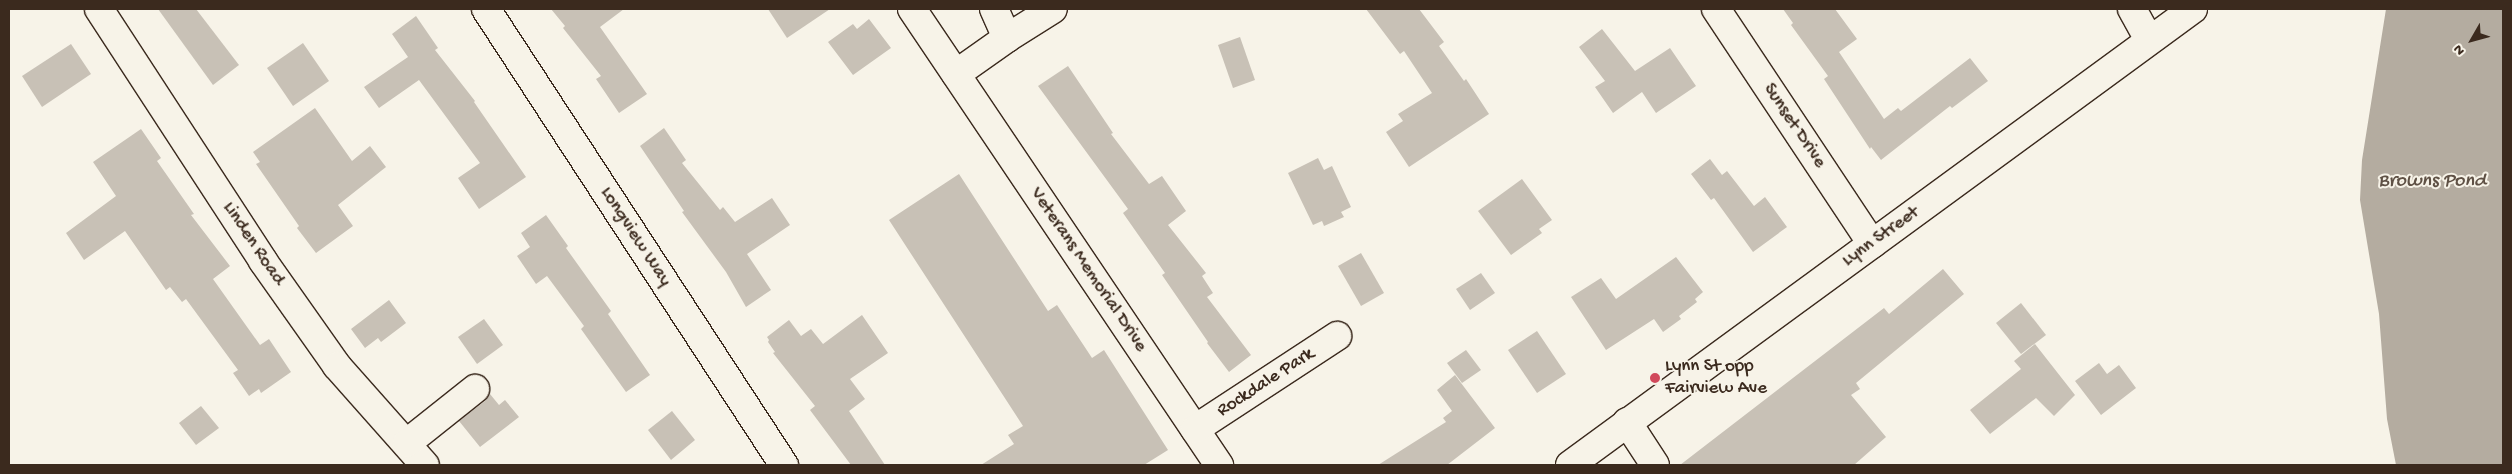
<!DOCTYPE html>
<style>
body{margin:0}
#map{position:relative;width:2512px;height:474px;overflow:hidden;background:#f7f3e8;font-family:"Gochi Hand",sans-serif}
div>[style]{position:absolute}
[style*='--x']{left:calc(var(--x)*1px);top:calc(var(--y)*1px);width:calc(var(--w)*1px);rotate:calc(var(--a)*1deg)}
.water>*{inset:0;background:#b4aca0}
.building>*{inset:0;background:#c8c1b6}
.roads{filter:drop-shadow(1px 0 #3b2a1e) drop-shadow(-1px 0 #3b2a1e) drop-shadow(0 1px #3b2a1e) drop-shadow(0 -1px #3b2a1e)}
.street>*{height:28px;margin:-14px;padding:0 14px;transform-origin:14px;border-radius:14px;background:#f7f3e8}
.secondary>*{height:28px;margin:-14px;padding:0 14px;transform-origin:14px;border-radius:14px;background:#f7f3e8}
.dots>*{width:14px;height:14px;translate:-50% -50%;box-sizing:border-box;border:2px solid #f7f3e8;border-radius:50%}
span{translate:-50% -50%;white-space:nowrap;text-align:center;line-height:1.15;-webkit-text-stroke:4px #f7f3e8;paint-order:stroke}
.street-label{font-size:19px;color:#3b2a1e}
.poi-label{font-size:19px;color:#3b2a1e}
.left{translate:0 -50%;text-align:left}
.water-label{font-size:20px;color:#5f5145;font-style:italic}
.frame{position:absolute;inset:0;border:10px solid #3b2a1e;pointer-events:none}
.north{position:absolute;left:2447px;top:15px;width:50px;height:50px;-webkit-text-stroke:4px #f7f3e8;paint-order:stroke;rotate:232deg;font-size:14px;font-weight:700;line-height:20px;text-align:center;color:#3b2a1e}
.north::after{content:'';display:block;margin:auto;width:18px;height:22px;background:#3b2a1e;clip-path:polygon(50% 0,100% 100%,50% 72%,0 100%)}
</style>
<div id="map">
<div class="water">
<i style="clip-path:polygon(2386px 9px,2503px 9px,2503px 465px,2396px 465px,2387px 419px,2379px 314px,2360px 200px,2362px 160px)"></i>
</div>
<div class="building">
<i style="clip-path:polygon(158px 9px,196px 9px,239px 65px,213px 85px)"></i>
<i style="clip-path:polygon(551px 9px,624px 9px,600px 27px,647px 94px,619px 113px,596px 79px,601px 76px,563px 28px,565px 26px)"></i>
<i style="clip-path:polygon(768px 9px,830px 9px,787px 38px)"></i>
<i style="clip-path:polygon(1366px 9px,1419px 9px,1444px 42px,1439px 46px,1464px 81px,1466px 79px,1489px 114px,1409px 167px,1386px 132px,1403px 121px,1398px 114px,1432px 93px,1404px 51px,1400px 54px)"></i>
<i style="clip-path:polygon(1783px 9px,1835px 9px,1857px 39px,1839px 52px,1884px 119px,1898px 108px,1901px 111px,1970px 58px,1988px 81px,1952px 108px,1950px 106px,1881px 160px,1871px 147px,1870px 149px,1824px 79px,1828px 76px,1791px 25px,1793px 23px)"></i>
<i style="clip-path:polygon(416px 16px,438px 48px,435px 50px,475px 101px,474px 102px,526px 177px,479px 209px,458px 178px,480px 163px,419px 80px,379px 108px,364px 87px,408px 57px,392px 34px)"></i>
<i style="clip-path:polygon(869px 19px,891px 48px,853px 75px,828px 42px,853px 24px,857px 29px)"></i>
<i style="clip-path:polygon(1602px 29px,1635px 71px,1670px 48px,1696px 86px,1656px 113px,1642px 92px,1613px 113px,1595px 87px,1605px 81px,1579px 47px)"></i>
<i style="clip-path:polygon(1240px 37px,1255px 80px,1233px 88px,1218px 45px)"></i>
<i style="clip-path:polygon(303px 43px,329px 81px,293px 106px,267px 68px)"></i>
<i style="clip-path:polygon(71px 44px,91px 74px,42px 107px,22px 76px)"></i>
<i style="clip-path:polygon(1068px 66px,1113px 133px,1111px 134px,1149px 184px,1162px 176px,1186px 211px,1168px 225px,1206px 273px,1202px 276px,1213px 293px,1207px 297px,1251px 355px,1229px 372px,1207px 343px,1208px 342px,1162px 275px,1165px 273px,1123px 213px,1128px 209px,1038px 86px)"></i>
<i style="clip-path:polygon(315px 108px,352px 161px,370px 146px,386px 167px,338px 205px,353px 226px,316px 253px,297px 228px,299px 226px,256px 164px,260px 162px,253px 152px)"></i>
<i style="clip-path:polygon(664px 128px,686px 160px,682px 163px,720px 210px,723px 207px,735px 222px,772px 198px,790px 225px,747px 254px,771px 290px,746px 307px,726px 272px,682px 212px,684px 211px,640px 146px)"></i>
<i style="clip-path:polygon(141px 129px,161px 158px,157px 161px,194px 214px,191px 215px,230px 266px,213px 279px,260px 345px,269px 339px,291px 372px,261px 393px,259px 389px,249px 396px,233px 373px,238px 370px,186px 299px,182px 302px,170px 287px,166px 290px,125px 231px,84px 260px,66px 233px,116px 196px,93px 162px)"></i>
<i style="clip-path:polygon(1318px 158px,1324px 170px,1332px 166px,1351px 207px,1341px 212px,1344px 217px,1324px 226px,1322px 221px,1313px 225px,1288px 173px)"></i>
<i style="clip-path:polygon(1710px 159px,1722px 175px,1727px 171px,1754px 206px,1765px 197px,1787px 227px,1753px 252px,1714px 198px,1711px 200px,1691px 174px)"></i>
<i style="clip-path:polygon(959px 174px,1048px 311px,1057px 305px,1092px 358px,1104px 350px,1168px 450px,1144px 465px,981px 465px,1014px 444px,1008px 435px,1023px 426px,889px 220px)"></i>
<i style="clip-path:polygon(1522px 179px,1552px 220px,1539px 229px,1542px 233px,1511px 255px,1478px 211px)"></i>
<i style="clip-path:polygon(546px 215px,568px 246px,566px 248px,611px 311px,608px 314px,650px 375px,626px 392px,581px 329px,584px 326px,547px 276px,536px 284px,517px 256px,530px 247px,521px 233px)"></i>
<i style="clip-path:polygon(1361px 253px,1384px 293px,1361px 306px,1338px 266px)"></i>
<i style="clip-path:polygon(1676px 257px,1703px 292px,1695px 299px,1697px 302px,1679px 316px,1681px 319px,1663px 332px,1654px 319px,1606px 350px,1571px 297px,1601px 278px,1616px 299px)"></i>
<i style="clip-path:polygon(1943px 269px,1964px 294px,1856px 383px,1860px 389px,1851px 395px,1886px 437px,1854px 465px,1680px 465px,1884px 308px,1889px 314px)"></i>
<i style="clip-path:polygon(1481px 273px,1495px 293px,1470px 310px,1456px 289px)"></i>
<i style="clip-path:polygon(389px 300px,406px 323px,381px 342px,378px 338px,365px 348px,351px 329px)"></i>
<i style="clip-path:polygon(2021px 303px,2046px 335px,2021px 354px,1996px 323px)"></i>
<i style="clip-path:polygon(862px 315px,888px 353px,850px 379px,865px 399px,849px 411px,885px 465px,851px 465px,810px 410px,815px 406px,773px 353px,775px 352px,768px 342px,769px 340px,767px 337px,789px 320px,801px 336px,811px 329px,823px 344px)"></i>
<i style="clip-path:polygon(484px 319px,503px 345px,477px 364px,458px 337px)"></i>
<i style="clip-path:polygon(1537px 331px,1566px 374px,1537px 393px,1508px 350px)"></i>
<i style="clip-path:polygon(2035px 344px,2075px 395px,2054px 416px,2036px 398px,1990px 434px,1970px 410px,2021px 369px,2014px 361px)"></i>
<i style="clip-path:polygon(1466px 350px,1481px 370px,1462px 383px,1447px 363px)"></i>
<i style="clip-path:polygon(2099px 363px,2107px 374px,2119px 365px,2136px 388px,2101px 415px,2075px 381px)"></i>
<i style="clip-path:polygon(1455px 375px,1495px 428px,1447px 465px,1378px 465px,1446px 422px,1443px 418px,1452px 411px,1437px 390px)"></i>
<i style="clip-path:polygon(490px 394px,499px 405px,505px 400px,519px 417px,480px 447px,459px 421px,485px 401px)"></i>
<i style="clip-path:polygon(201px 406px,219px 428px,196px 445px,179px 423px)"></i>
<i style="clip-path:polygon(672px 411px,695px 440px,671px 460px,648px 430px)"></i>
</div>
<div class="roads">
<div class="street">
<i style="--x:99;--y:9;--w:301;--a:56.9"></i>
<i style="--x:263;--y:261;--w:128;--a:54.8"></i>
<i style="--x:337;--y:366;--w:132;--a:48.4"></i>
<i style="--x:486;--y:9;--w:545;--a:56.84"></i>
<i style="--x:912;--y:9;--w:550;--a:56.05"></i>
<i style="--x:1716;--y:9;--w:282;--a:56.4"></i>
<i style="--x:2132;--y:9;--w:35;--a:61"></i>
<i style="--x:1007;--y:38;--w:54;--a:-32.2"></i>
<i style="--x:956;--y:74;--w:62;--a:-35.2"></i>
<i style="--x:1007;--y:38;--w:32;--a:-114"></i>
<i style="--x:1627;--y:422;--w:51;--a:56.9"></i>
<i style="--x:1195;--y:429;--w:170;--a:-33.2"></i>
<i style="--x:407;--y:443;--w:87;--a:-38.5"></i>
</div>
<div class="secondary">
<i style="--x:1570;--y:465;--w:772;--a:-36.2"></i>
</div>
</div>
<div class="dots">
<i style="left:1655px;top:378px;background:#d1495b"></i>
</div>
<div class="street-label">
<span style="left:1794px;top:126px;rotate:56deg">Sunset Drive</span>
<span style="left:635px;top:237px;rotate:57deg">Longview Way</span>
<span style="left:1881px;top:237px;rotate:-36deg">Lynn Street</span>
<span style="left:253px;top:244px;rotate:56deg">Linden Road</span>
<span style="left:1088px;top:270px;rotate:56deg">Veterans Memorial Drive</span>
<span style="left:1266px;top:383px;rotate:-33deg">Rockdale Park</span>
</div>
<div class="poi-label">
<span class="left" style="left:1665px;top:378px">Lynn St opp<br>Fairview Ave</span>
</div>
<div class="water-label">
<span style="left:2432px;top:181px">Browns Pond</span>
</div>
<div class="frame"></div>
<div class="north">N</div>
</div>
